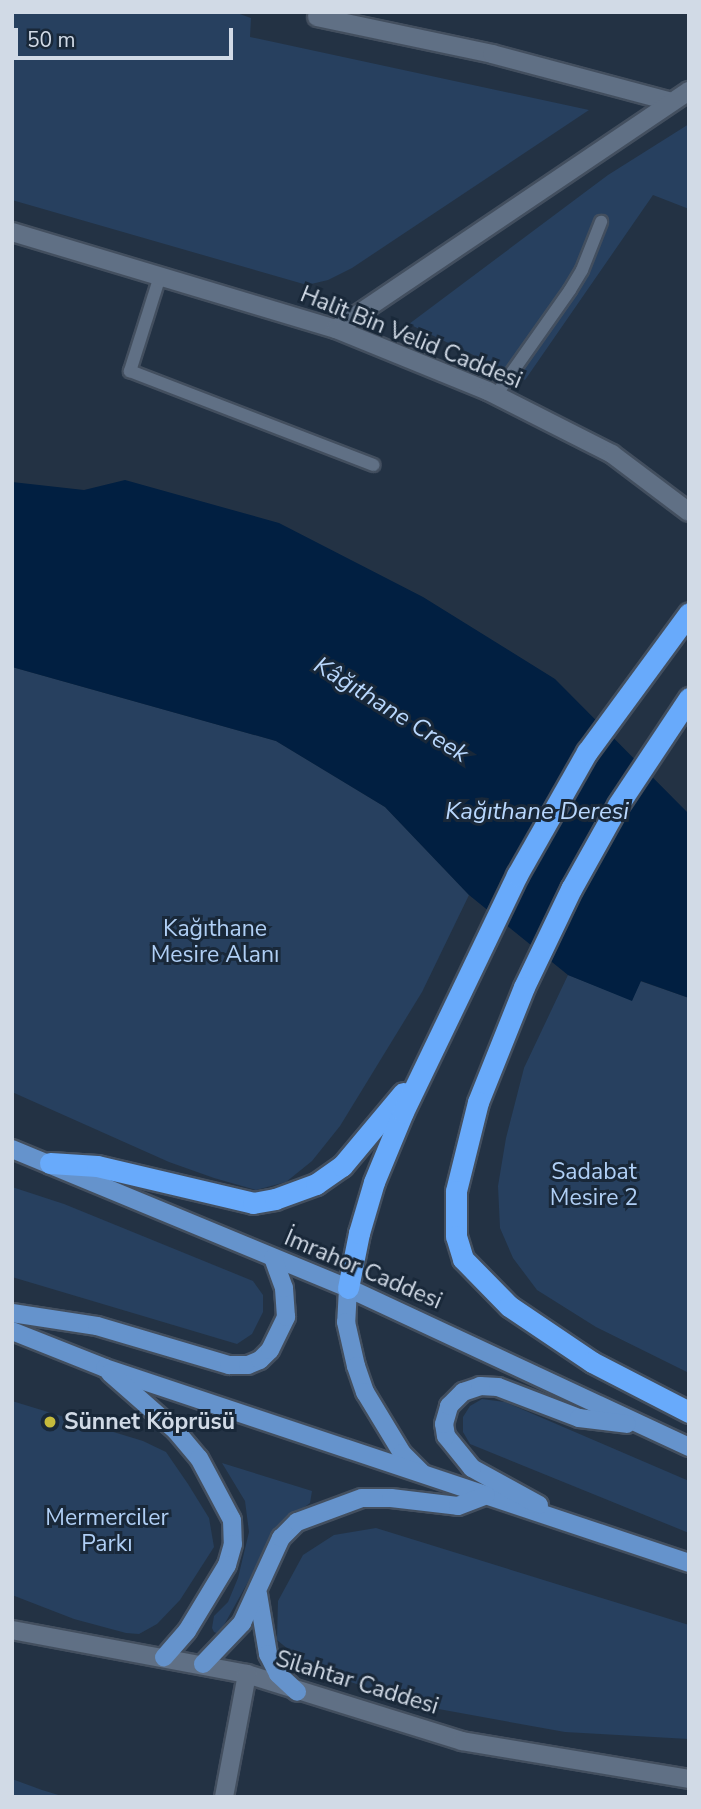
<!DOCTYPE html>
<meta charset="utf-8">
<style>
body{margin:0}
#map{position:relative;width:701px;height:1809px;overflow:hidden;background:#233244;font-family:"Nunito Sans",sans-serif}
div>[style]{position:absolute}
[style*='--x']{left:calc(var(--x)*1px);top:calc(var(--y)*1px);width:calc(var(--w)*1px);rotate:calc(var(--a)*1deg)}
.green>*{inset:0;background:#27405f}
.water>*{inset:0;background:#011f41}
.roads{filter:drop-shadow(2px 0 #434f5f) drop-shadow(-2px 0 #434f5f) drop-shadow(0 2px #434f5f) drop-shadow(0 -2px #434f5f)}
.lane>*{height:12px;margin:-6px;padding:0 6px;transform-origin:6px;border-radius:6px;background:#607085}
.street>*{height:18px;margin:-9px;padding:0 9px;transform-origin:9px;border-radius:9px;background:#607085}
.secondary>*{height:18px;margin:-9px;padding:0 9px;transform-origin:9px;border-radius:9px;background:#607085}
.primary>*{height:18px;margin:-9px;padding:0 9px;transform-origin:9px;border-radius:9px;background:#6593cc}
.highway>*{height:21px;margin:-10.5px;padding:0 10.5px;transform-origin:10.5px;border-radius:10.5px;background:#68aafb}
.dots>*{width:19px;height:19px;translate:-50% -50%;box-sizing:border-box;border:4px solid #192839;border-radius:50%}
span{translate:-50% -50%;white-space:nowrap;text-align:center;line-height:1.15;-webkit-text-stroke:6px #192839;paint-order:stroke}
.street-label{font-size:23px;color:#d1dae6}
.park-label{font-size:23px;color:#b0cff5}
.poi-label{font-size:23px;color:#d1dae6;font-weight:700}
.left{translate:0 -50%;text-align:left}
.water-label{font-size:24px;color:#b9d8fe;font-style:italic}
.frame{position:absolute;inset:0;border:14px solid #d1dae6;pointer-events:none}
.scale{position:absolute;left:14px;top:28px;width:219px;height:32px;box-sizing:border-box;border:4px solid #d1dae6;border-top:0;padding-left:9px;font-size:21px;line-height:24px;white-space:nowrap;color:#d1dae6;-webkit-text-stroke:5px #192839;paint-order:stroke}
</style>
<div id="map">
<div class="green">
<i style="clip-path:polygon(12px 12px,234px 12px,251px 18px,250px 37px,589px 110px,352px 268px,328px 280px,307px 285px,12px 200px)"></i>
<i style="clip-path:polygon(689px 124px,689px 209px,653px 195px,525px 380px,409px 324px,608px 175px)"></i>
<i style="clip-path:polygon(12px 667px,276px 741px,385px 807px,469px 895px,422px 992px,340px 1126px,312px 1161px,286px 1182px,256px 1190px,214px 1178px,169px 1162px,12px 1092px)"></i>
<i style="clip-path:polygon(568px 975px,632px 1000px,640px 981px,689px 998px,689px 1373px,596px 1327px,537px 1290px,513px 1258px,500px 1228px,498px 1186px,506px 1138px,524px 1068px)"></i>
<i style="clip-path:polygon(12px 1187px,64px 1204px,253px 1281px,263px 1295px,263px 1312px,252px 1334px,237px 1344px,12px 1277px)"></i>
<i style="clip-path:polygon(482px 1399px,505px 1402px,689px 1481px,689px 1533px,470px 1444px,463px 1432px,463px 1417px,470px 1406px)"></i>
<i style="clip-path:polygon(12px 1401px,143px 1441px,166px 1452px,188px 1484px,209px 1518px,214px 1547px,180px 1600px,157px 1624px,139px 1634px,126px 1633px,74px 1619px,12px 1595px)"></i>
<i style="clip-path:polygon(222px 1463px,312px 1491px,310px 1503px,279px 1526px,219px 1634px,214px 1632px,212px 1628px,214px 1616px,228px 1602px,238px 1578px,249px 1532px,245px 1501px)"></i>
<i style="clip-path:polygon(376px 1528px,689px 1625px,689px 1739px,565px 1732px,422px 1706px,312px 1669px,277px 1640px,278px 1601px,303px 1555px,334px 1535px)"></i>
<i style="clip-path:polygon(12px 1779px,42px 1790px,65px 1797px,12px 1797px)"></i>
</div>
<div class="water">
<i style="clip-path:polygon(125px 480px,279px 523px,423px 597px,555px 679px,689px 814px,689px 998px,641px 981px,632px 1001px,568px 975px,469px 895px,385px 807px,276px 741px,12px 667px,12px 482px,84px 490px)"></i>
</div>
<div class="roads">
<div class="lane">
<i style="--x:160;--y:276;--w:100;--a:107.5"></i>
<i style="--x:130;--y:371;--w:261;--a:21.1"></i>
<i style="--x:496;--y:395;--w:128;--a:-54.8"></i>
<i style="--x:570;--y:290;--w:23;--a:-59"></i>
<i style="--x:582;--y:270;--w:52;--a:-68.4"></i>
</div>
<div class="street">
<i style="--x:317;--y:17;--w:179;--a:11.9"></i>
<i style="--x:492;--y:54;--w:186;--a:14.9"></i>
<i style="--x:336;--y:329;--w:426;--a:-34"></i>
</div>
<div class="secondary">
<i style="--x:12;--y:232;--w:338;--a:16.7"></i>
<i style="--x:336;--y:329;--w:164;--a:22.2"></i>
<i style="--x:488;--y:391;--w:139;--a:26.9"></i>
<i style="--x:612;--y:454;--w:96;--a:37"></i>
<i style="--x:12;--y:1630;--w:239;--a:10.6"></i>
<i style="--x:247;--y:1674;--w:225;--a:17.3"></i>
<i style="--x:462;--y:1741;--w:230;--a:9.5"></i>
<i style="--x:224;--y:1797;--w:125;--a:-79.4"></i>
</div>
<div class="primary">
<i style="--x:12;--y:1149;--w:364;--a:22.5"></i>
<i style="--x:348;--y:1288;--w:376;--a:25"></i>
<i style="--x:348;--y:1288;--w:34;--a:93"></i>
<i style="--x:346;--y:1322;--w:45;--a:77.2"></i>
<i style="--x:356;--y:1366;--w:28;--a:71"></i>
<i style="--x:365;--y:1392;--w:71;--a:58.8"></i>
<i style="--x:402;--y:1453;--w:28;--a:45"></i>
<i style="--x:12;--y:1313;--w:86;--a:8.7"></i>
<i style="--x:97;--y:1326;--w:138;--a:16.5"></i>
<i style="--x:229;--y:1365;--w:19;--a:0"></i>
<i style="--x:248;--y:1365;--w:13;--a:-23"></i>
<i style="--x:260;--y:1360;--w:14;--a:-45"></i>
<i style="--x:270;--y:1350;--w:37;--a:-64"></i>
<i style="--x:286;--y:1317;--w:29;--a:-94"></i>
<i style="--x:284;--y:1288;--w:32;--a:-110"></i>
<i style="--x:12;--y:1331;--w:100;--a:21.7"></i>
<i style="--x:105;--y:1368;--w:616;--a:18.46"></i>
<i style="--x:110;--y:1373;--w:88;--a:41.3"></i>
<i style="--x:176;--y:1431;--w:35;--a:50"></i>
<i style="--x:199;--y:1458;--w:70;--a:62"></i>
<i style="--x:232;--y:1520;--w:24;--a:88"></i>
<i style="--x:233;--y:1544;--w:22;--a:106"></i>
<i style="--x:227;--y:1565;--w:77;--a:121.2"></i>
<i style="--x:187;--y:1631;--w:35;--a:131"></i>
<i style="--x:539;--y:1505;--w:77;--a:-151.1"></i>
<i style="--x:472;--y:1468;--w:41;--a:-129.1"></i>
<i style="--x:446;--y:1436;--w:12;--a:-99"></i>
<i style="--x:444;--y:1424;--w:19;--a:-74"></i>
<i style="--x:449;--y:1406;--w:20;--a:-45"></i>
<i style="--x:463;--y:1392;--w:18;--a:-19"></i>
<i style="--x:480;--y:1386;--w:18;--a:3"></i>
<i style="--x:498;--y:1387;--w:87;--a:20.9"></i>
<i style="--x:579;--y:1418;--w:48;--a:7.1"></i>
<i style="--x:258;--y:1594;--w:61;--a:80.5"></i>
<i style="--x:268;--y:1654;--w:22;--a:63"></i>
<i style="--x:278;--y:1674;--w:26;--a:43"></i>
<i style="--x:203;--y:1664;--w:57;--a:-46.4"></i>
<i style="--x:242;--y:1623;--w:94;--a:-65.4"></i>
<i style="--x:281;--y:1538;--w:23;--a:-45"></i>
<i style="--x:297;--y:1522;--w:69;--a:-20.3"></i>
<i style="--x:362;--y:1498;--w:29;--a:0"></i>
<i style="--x:391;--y:1498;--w:67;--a:6.8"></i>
<i style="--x:458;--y:1506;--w:30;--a:-21"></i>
</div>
<div class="highway">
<i style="--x:689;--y:698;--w:128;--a:123.6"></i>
<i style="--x:618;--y:805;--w:96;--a:119.2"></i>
<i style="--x:571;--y:889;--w:109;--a:115.6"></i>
<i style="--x:524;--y:987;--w:124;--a:111.8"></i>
<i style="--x:478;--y:1102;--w:92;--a:103.9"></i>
<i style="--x:456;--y:1191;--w:45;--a:90"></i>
<i style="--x:456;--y:1236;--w:24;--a:73"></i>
<i style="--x:463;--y:1259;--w:66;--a:45.6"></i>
<i style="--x:509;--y:1306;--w:100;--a:34"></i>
<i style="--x:592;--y:1362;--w:109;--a:27.3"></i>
<i style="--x:50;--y:1163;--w:47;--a:3.7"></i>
<i style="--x:97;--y:1166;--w:160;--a:13.3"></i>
<i style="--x:253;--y:1203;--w:22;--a:-10"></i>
<i style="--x:275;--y:1199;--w:44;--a:-20.1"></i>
<i style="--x:316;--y:1184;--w:32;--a:-35"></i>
<i style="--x:342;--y:1166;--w:95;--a:-50.1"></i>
<i style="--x:348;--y:1288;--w:56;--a:-78.7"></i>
<i style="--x:359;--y:1233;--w:53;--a:-73.6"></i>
<i style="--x:374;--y:1182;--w:76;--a:-67.5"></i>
<i style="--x:403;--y:1112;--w:263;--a:-64.3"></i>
<i style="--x:517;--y:875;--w:142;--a:-60.4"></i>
<i style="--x:587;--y:752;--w:172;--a:-53.7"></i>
</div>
</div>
<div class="dots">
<i style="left:50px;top:1422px;background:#c6bb3c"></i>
</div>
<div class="street-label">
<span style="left:411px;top:338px;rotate:22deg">Halit Bin Velid Caddesi</span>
<span style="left:363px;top:1270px;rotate:23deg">İmrahor Caddesi</span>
<span style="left:357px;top:1683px;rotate:17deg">Silahtar Caddesi</span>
</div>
<div class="park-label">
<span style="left:215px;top:942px">Kağıthane<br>Mesire Alanı</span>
<span style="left:594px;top:1185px">Sadabat<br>Mesire 2</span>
<span style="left:107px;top:1531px">Mermerciler<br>Parkı</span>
</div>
<div class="poi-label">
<span class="left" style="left:64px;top:1422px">Sünnet Köprüsü</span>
</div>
<div class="water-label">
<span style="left:391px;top:710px;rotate:32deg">Kâğıthane Creek</span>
<span style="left:537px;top:812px">Kağıthane Deresi</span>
</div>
<div class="frame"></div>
<div class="scale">50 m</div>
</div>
